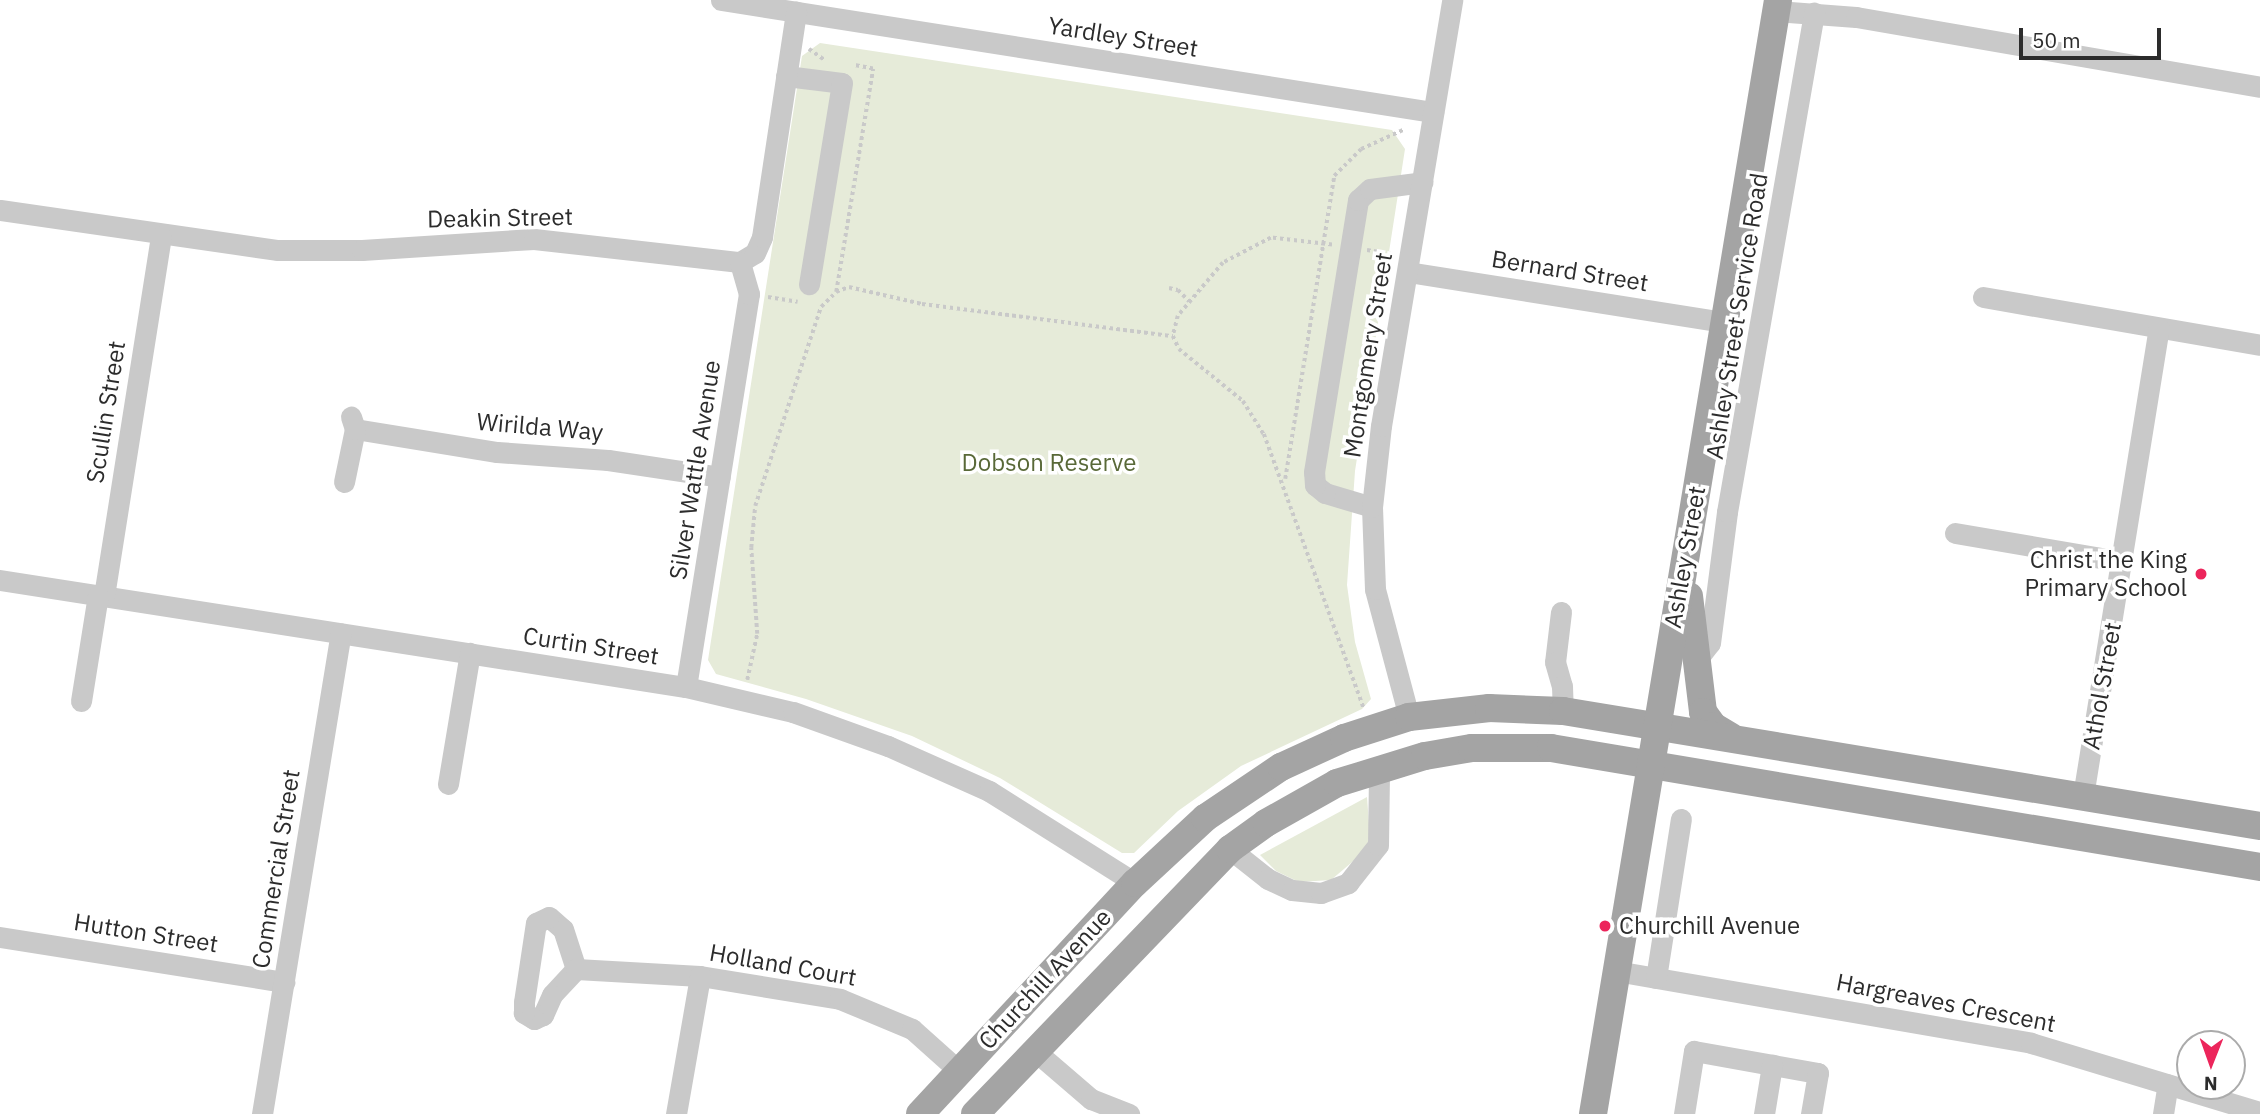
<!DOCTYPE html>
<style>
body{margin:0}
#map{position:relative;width:2260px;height:1114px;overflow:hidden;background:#fff;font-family:"IBM Plex Sans",sans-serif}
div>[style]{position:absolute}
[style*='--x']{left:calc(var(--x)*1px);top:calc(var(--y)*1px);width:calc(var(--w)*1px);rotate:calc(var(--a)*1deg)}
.green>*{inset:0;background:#e6ebd9}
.path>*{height:3.5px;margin-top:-1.75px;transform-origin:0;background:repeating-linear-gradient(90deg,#c9c9c9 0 3.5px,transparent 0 7px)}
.minor>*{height:21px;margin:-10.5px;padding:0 10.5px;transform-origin:10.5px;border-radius:10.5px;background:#c9c9c9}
.major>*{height:28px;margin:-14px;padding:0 14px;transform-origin:14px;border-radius:14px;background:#a4a4a4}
.dots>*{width:19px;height:19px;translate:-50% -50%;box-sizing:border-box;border:4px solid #fff;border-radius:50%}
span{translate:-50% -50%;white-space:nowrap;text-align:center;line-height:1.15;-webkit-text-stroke:7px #fff;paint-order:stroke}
.street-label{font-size:24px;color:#2c2c2c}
.park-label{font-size:24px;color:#596938}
.poi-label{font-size:24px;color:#2c2c2c}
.right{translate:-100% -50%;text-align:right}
.left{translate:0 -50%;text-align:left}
.north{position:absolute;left:2176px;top:1030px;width:70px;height:70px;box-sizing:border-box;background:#fff;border:2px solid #ababab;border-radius:50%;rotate:181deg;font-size:19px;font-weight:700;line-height:28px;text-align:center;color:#2c2c2c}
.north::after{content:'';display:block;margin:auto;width:24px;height:32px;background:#ec255b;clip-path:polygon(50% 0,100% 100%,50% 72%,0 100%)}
.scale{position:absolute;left:2019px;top:28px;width:142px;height:32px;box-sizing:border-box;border:4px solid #2c2c2c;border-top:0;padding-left:9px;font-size:21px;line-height:24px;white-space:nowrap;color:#2c2c2c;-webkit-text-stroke:5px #fff;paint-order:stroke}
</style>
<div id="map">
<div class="green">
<i style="clip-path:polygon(820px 43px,1392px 130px,1405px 149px,1355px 471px,1347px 585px,1355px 642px,1371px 699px,1362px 709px,1241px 766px,1178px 811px,1134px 853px,1122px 853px,1000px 778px,912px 736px,806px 699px,716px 674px,708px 660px,802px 56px)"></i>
<i style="clip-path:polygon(1367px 797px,1370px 837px,1364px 852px,1331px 880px,1299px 882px,1276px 871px,1260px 855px)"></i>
</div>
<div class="path">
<i style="--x:809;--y:49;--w:19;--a:35"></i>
<i style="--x:1332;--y:245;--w:61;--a:-173.5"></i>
<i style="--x:1271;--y:238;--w:54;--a:152.5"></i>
<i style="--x:1223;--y:263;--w:70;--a:130.3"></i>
<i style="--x:1178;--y:316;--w:21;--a:104"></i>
<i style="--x:1173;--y:336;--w:14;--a:65"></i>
<i style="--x:1179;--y:349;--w:82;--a:39.1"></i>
<i style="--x:1243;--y:401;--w:39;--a:58"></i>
<i style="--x:1264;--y:434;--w:293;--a:70"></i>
<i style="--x:1367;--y:250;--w:24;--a:9"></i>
<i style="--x:1169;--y:288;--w:9;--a:13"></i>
<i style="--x:1178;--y:290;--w:16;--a:45"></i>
<i style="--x:836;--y:292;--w:226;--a:-80.6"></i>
<i style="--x:873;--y:69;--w:20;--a:-169"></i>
<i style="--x:768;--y:297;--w:30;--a:9"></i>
<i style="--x:1285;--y:479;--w:307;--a:-80.8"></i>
<i style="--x:1334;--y:176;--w:38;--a:-45"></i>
<i style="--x:1361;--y:149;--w:48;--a:-24.4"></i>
<i style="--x:747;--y:680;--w:47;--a:-77.7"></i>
<i style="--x:757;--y:634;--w:86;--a:-94"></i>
<i style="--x:751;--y:548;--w:42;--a:-84.6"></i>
<i style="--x:755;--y:506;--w:210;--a:-71.7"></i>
<i style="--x:821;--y:307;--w:21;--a:-45"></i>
<i style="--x:836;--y:292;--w:14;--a:-21"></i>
<i style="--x:849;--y:287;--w:75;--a:13.1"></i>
<i style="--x:922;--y:304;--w:253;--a:7.3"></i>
</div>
<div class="minor">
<i style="--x:721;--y:0;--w:721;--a:8.94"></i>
<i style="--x:1776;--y:11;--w:80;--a:4.3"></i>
<i style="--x:1856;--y:17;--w:410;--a:9.8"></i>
<i style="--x:786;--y:76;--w:56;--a:7.1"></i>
<i style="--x:842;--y:83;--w:204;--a:99.3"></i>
<i style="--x:0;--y:210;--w:281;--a:8.2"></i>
<i style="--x:278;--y:250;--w:84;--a:0"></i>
<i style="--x:362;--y:250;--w:172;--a:-3.7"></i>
<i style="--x:534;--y:239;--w:207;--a:6.4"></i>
<i style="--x:740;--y:262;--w:17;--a:-31"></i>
<i style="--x:755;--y:253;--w:17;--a:-66"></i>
<i style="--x:762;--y:237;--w:228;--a:-81.4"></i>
<i style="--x:1408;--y:272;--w:320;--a:9"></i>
<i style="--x:1983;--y:297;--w:281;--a:9.8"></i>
<i style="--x:355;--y:429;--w:144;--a:9.2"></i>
<i style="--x:497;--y:452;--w:111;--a:4.1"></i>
<i style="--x:608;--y:460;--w:113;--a:8.6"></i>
<i style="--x:344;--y:482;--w:54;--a:-78.3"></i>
<i style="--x:355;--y:429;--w:13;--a:-108"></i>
<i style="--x:1372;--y:507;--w:49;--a:-163.4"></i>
<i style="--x:1325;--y:493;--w:13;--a:-141"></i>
<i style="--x:1315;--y:485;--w:13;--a:-94"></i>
<i style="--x:1314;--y:472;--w:276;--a:-80.8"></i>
<i style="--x:1358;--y:200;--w:16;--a:-43"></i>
<i style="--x:1370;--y:189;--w:53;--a:-7.5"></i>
<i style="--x:1955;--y:533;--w:171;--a:9.7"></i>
<i style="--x:0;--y:580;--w:694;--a:8.87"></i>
<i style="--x:686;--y:687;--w:110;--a:13.2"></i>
<i style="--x:793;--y:712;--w:101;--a:19.7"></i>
<i style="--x:888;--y:746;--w:111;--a:24"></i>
<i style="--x:989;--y:791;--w:173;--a:32.2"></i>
<i style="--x:104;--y:596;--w:364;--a:-81"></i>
<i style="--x:1561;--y:612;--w:50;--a:96.8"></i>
<i style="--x:1555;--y:662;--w:25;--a:74"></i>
<i style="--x:1562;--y:686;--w:25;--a:88"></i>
<i style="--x:1695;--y:662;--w:24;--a:-52"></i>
<i style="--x:1710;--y:643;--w:132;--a:-82.6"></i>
<i style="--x:1727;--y:512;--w:507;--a:-80.11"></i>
<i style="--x:686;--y:687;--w:398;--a:-80.9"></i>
<i style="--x:749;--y:294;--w:33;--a:-106"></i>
<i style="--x:81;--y:701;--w:107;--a:-80.9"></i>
<i style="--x:1409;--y:717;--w:132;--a:-104.9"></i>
<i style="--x:1375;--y:589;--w:82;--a:-92.1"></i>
<i style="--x:1372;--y:507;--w:81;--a:-83.7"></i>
<i style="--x:1381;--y:426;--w:432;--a:-80.5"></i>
<i style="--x:448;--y:784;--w:133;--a:-80.5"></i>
<i style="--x:2083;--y:796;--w:474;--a:-80.8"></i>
<i style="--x:1230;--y:849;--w:48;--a:38.3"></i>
<i style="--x:1268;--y:879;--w:26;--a:25"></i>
<i style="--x:1292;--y:890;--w:29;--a:6"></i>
<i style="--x:1321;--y:893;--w:29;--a:-20"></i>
<i style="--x:1348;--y:883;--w:48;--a:-51.7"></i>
<i style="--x:1378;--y:845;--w:76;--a:-89.2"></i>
<i style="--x:549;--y:917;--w:18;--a:41"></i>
<i style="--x:563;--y:929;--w:42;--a:72"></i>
<i style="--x:576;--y:969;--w:35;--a:133"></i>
<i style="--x:552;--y:995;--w:22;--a:114"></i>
<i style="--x:543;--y:1015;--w:10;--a:156"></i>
<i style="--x:534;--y:1019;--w:12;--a:-149"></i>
<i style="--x:524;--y:1013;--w:11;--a:-90"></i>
<i style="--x:524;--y:1002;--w:80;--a:-81.4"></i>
<i style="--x:536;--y:923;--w:14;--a:-25"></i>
<i style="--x:0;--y:937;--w:288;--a:9"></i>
<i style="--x:576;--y:969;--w:124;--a:3.2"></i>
<i style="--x:700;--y:976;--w:142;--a:9.3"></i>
<i style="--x:840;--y:999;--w:78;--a:22.6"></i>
<i style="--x:912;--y:1029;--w:63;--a:41.8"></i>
<i style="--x:1616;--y:971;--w:421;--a:9.8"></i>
<i style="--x:2031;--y:1043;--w:239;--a:16.8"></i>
<i style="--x:1656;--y:978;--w:161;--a:-81.1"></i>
<i style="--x:1035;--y:1051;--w:74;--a:40.6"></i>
<i style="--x:1091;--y:1099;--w:41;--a:21.5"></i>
<i style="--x:262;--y:1114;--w:487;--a:-80.7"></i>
<i style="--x:676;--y:1114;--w:140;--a:-80.1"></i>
<i style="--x:1684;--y:1114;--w:64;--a:-81"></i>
<i style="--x:1694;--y:1051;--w:126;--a:10.1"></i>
<i style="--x:1818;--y:1073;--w:42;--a:99.7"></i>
<i style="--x:1764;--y:1114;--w:50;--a:-80.7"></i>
<i style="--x:2163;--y:1114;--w:30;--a:-81"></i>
</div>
<div class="major">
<i style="--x:1689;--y:596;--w:117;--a:83.1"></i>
<i style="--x:1703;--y:712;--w:17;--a:54"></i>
<i style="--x:1713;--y:726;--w:21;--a:31"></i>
<i style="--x:920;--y:1114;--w:316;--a:-47.1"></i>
<i style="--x:1135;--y:883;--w:96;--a:-42.9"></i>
<i style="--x:1205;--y:818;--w:92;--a:-33.9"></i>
<i style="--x:1281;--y:767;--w:69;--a:-24.7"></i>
<i style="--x:1344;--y:738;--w:68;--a:-17.9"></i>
<i style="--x:1409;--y:717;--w:81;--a:-6.4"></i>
<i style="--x:1489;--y:708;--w:74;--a:2.3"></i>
<i style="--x:1563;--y:711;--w:706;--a:9.37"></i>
<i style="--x:975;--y:1114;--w:368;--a:-46.1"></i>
<i style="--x:1230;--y:849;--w:44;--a:-35.8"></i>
<i style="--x:1266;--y:823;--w:81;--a:-29.4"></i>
<i style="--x:1337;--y:783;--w:92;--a:-17.1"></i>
<i style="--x:1425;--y:756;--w:48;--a:-9.7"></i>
<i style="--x:1472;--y:748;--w:79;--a:0"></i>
<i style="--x:1551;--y:748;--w:719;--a:9.53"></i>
<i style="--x:1593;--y:1114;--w:1129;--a:-80.57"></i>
</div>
<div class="dots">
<i style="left:2201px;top:574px;background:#ec255b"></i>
<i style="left:1605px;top:926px;background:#ec255b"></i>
</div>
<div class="street-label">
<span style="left:1123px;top:37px;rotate:9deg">Yardley Street</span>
<span style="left:500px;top:218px;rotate:-1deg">Deakin Street</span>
<span style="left:1570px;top:271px;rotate:9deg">Bernard Street</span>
<span style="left:1737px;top:316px;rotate:-81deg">Ashley Street Service Road</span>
<span style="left:1368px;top:355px;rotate:-81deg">Montgomery Street</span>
<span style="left:106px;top:412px;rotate:-81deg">Scullin Street</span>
<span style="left:540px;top:427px;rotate:5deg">Wirilda Way</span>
<span style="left:695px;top:470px;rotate:-81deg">Silver Wattle Avenue</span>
<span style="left:1685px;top:557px;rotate:-80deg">Ashley Street</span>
<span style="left:591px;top:646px;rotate:9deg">Curtin Street</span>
<span style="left:2102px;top:686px;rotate:-80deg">Athol Street</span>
<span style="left:276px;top:869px;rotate:-81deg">Commercial Street</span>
<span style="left:146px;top:933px;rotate:9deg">Hutton Street</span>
<span style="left:783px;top:965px;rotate:10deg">Holland Court</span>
<span style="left:1045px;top:979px;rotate:-47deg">Churchill Avenue</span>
<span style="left:1946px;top:1003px;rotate:11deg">Hargreaves Crescent</span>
</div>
<div class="park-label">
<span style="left:1049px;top:463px">Dobson Reserve</span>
</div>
<div class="poi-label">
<span class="right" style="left:2187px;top:574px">Christ the King<br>Primary School</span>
<span class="left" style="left:1619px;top:926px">Churchill Avenue</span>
</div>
<div class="north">N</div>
<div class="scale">50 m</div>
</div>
